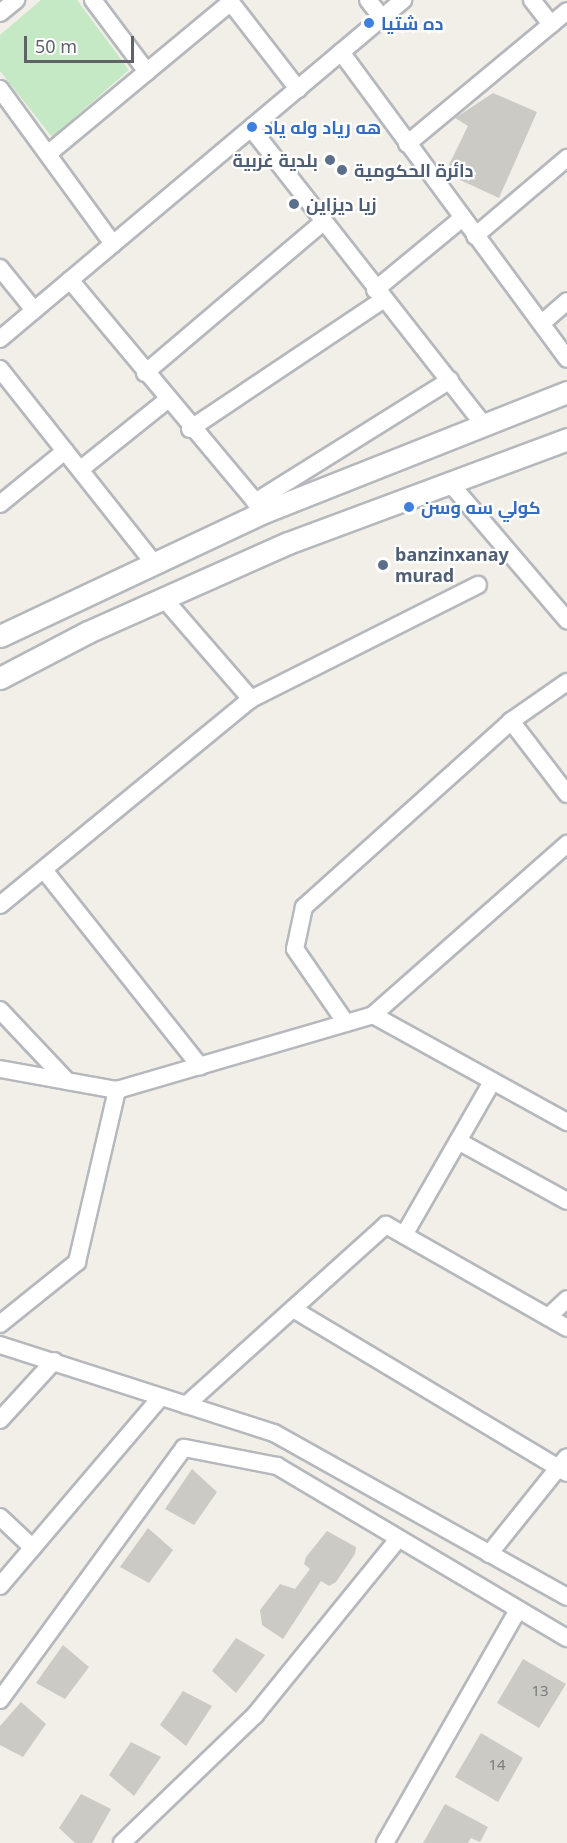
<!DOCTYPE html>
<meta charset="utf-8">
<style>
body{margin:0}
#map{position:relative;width:567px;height:1843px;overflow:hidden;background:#f1efe8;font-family:"Noto Sans",Cairo,sans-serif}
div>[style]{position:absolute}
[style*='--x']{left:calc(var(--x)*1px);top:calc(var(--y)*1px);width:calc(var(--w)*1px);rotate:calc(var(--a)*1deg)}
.green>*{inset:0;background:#c5e8c5}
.building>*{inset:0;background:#cccac5}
.roads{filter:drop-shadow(2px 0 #b5b8bc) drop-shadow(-2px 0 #b5b8bc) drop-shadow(0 2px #b5b8bc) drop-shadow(0 -2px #b5b8bc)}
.minor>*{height:16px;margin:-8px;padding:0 8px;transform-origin:8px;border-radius:8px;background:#fff}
.tertiary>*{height:21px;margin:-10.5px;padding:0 10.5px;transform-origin:10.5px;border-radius:10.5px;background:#fff}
.dots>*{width:16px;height:16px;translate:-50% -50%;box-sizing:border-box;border:3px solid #fff;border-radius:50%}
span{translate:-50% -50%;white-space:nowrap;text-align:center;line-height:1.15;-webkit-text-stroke:4.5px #fff;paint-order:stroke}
.number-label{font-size:15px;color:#7a7d7f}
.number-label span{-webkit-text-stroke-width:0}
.shop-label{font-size:18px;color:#366cbe;font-weight:700}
.left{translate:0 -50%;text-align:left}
.service-label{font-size:18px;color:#4e5e75;font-weight:700}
.right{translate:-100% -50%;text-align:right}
.scale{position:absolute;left:24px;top:36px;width:110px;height:27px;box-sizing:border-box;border:3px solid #5f6368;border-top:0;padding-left:8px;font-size:18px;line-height:21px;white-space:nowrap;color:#5f6368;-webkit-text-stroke:4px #fff;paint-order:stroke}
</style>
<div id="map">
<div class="green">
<i style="clip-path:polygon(41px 0,77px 0,129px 70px,52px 137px,0 71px,0 35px)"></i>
</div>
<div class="building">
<i style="clip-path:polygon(493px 93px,537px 112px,499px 198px,445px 173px,468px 126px,455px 118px)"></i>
<i style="clip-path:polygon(192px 1469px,217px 1492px,194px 1525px,165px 1509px)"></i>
<i style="clip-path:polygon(148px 1528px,173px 1550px,149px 1583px,120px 1567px)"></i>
<i style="clip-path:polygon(327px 1531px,356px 1547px,355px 1554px,336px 1582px,329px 1586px,321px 1581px,283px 1639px,262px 1625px,260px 1610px,280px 1584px,295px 1589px,310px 1569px,304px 1564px,306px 1557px)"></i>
<i style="clip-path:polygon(236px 1638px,265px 1655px,236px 1693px,212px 1671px)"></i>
<i style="clip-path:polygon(63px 1645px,89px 1667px,65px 1699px,36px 1683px)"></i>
<i style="clip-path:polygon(523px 1659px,566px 1684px,539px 1728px,497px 1703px)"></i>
<i style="clip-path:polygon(183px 1691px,212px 1706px,186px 1746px,160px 1725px)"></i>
<i style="clip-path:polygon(21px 1702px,46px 1724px,23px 1757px,0 1745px,0 1726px)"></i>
<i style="clip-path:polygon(481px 1733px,523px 1758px,498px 1802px,455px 1777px)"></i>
<i style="clip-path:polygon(131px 1742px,161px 1757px,134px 1796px,109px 1775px)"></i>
<i style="clip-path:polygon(81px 1794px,111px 1809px,92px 1843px,75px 1843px,59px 1828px)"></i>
<i style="clip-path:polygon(445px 1804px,488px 1827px,480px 1842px,471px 1838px,468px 1843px,423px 1843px)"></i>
</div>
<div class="roads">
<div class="minor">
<i style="--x:93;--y:0;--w:90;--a:53.1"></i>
<i style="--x:229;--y:0;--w:113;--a:52.2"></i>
<i style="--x:368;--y:0;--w:23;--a:52"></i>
<i style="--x:532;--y:0;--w:31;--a:52"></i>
<i style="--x:0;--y:13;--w:21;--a:-39"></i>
<i style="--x:341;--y:52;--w:381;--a:53.6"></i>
<i style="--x:0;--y:89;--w:192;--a:53.9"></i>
<i style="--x:251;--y:128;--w:376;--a:51.9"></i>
<i style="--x:407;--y:144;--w:208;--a:-39.7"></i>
<i style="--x:49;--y:153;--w:236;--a:-39.7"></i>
<i style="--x:475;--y:236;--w:121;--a:-40.3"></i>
<i style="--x:0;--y:268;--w:54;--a:51"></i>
<i style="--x:70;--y:280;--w:302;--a:50.1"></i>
<i style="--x:375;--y:290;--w:112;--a:-39.5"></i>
<i style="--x:542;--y:323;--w:33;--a:-41"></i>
<i style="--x:0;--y:339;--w:527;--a:-40.07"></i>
<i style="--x:0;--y:369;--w:246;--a:51.6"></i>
<i style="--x:145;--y:373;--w:233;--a:-40.3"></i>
<i style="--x:190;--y:429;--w:232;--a:-33.8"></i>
<i style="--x:81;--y:469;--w:110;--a:-38.7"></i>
<i style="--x:449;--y:482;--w:182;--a:49.5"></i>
<i style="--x:255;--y:502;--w:230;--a:-32"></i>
<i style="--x:0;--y:504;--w:84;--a:-39.2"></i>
<i style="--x:166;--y:601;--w:130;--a:49.1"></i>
<i style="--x:511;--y:721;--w:92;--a:52.5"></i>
<i style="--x:44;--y:870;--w:251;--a:51.5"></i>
<i style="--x:0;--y:905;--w:325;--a:-39.4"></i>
<i style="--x:251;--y:699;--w:254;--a:-26.7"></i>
<i style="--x:0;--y:1010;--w:98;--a:46.7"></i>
<i style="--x:373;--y:1015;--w:222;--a:28.9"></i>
<i style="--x:346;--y:1023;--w:90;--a:-124.6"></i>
<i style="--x:295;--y:949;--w:43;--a:-77.9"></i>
<i style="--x:304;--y:907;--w:278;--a:-41.9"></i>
<i style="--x:511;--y:721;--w:68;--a:-34.9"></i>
<i style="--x:0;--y:1069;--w:119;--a:10.2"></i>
<i style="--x:117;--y:1090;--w:267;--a:-16.3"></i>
<i style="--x:373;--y:1015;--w:259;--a:-41.4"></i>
<i style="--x:458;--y:1141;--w:124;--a:28.8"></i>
<i style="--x:404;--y:1235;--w:177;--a:-60.1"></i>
<i style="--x:293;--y:1309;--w:319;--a:30.9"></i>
<i style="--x:548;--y:1317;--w:26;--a:-43"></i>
<i style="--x:0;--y:1324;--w:99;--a:-38.8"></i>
<i style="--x:77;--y:1262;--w:177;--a:-76.9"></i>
<i style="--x:0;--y:1345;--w:288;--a:17.8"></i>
<i style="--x:274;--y:1433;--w:336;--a:29.2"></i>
<i style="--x:186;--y:1405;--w:269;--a:-42"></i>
<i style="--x:386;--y:1225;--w:208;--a:29.6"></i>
<i style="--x:0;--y:1420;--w:80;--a:-47.5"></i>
<i style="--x:0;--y:1517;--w:45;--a:43.2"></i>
<i style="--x:489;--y:1554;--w:124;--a:-51.2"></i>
<i style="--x:0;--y:1586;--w:248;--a:-49.6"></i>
<i style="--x:0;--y:1700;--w:312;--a:-53.9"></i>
<i style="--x:184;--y:1448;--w:95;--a:11"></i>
<i style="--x:277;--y:1466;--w:337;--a:30.7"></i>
<i style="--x:122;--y:1843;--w:185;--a:-43.9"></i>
<i style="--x:255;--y:1715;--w:225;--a:-50.9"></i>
<i style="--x:385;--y:1843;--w:265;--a:-60.3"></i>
</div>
<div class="tertiary">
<i style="--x:0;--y:636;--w:292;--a:-25.2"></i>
<i style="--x:264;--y:512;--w:326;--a:-21.6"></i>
<i style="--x:0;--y:678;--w:99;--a:-27.6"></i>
<i style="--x:88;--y:632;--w:219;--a:-24"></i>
<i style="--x:288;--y:543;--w:298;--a:-20.4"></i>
</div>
</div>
<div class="dots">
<i style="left:369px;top:23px;background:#3f7fe0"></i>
<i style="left:252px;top:127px;background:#3f7fe0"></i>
<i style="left:330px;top:160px;background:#5c6f8a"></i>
<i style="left:342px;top:170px;background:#5c6f8a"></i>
<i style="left:294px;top:204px;background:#5c6f8a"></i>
<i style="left:409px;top:507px;background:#3f7fe0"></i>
<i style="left:383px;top:565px;background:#5c6f8a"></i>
</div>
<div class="number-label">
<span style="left:540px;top:1691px">13</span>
<span style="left:497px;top:1765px">14</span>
</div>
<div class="shop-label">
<span class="left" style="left:381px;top:23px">ده شتيا</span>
<span class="left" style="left:264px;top:127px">هه رياد وله ياد</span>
<span class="left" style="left:421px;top:507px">كولي سه وسن</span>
</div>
<div class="service-label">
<span class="right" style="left:318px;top:160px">بلدية غربية</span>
<span class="left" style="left:354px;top:170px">دائرة الحكومية</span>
<span class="left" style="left:306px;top:204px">زیا دیزاین</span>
<span class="left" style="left:395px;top:565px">banzinxanay<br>murad</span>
</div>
<div class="scale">50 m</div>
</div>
